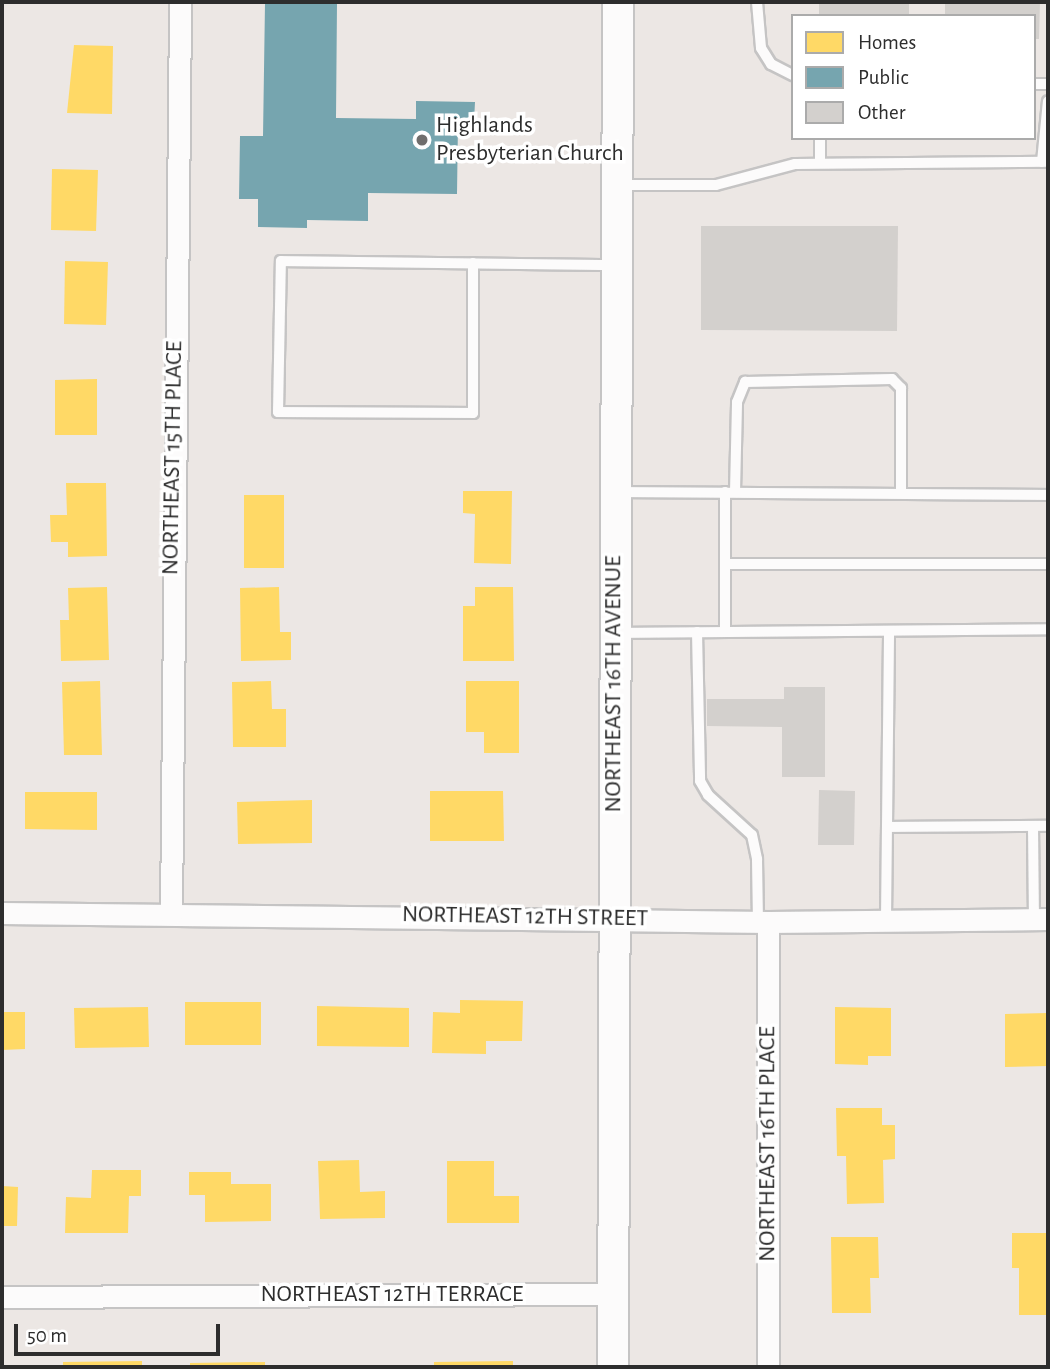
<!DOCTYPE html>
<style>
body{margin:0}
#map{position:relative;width:1050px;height:1369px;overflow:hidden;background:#ece7e4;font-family:"Alegreya Sans",sans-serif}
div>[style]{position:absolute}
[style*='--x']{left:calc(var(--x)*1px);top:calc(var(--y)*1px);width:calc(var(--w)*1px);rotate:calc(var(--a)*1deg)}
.homes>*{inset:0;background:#ffd966}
.public>*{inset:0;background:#76a5af}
.building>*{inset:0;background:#d3d0cd}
.roads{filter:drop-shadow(2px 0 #c5c4c4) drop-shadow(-2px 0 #c5c4c4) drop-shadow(0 2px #c5c4c4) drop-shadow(0 -2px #c5c4c4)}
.lane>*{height:10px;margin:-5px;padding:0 5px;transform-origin:5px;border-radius:5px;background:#fcfbfb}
.street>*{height:21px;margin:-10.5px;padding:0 10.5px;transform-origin:10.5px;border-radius:10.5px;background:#fcfbfb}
.secondary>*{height:30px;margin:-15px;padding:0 15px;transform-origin:15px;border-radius:15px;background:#fcfbfb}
.dots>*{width:19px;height:19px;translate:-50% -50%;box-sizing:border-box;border:4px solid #fff;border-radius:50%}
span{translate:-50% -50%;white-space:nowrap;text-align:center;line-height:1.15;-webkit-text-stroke:7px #fff;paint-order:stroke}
.poi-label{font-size:24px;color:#2d2d2d}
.left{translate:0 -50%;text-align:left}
.street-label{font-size:24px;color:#2d2d2d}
.frame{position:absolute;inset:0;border:4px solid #2d2d2d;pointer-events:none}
.legend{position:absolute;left:791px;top:14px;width:245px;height:126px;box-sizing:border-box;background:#fff;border:2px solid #ababab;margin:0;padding:9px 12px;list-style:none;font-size:21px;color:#2d2d2d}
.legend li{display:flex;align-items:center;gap:14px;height:35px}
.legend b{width:35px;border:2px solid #ababab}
.scale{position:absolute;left:14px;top:1324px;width:206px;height:32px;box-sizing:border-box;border:4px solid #2d2d2d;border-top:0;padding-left:9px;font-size:21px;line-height:24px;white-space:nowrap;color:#2d2d2d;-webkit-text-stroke:5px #fff;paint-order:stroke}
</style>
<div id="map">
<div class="homes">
<i style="clip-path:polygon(74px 45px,113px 46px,112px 114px,67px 113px)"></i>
<i style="clip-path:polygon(52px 169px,98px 170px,96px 231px,51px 230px)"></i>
<i style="clip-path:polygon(65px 261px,108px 262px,106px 325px,64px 324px)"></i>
<i style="clip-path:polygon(97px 379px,97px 435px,55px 435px,55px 380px)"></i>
<i style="clip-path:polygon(66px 483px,106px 483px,107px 556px,68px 557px,68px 542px,51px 542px,50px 515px,67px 515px)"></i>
<i style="clip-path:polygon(463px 491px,512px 491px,511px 564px,474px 563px,475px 514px,463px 513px)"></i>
<i style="clip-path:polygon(244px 495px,284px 495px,284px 568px,244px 568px)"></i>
<i style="clip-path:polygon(107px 587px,109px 660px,61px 661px,60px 620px,69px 620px,68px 588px)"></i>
<i style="clip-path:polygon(279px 587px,280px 632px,291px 632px,291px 660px,241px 661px,240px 588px)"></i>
<i style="clip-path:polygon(475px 587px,513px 587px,514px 661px,463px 661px,463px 606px,475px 606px)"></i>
<i style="clip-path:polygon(100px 681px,102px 755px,64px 755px,62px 682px)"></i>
<i style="clip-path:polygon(271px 681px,272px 709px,286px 709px,286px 747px,233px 747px,232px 682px)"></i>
<i style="clip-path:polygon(466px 681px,519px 681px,519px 753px,484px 753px,484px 732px,466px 732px)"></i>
<i style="clip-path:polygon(430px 791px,503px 791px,504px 841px,430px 841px)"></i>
<i style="clip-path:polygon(25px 792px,97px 792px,97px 830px,25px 829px)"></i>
<i style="clip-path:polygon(312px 800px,312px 843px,238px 844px,237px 802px)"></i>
<i style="clip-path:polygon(460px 1000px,523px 1001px,522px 1041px,486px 1041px,486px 1054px,432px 1053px,433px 1012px,460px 1013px)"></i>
<i style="clip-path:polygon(185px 1002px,261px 1002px,261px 1045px,185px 1045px)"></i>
<i style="clip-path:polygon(317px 1006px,409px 1008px,409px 1047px,317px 1046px)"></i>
<i style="clip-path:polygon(148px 1007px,149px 1047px,75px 1048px,74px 1008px)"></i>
<i style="clip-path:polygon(835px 1007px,891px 1008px,891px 1056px,868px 1056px,868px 1065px,835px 1064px)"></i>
<i style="clip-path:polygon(2px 1012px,25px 1012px,25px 1049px,2px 1050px)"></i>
<i style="clip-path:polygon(1047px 1013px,1048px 1066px,1005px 1067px,1005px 1014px)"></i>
<i style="clip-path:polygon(836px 1108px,882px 1108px,882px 1125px,895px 1125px,895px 1159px,883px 1160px,884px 1203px,847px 1204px,846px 1156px,837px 1156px)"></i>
<i style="clip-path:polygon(359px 1160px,360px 1192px,385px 1191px,385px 1218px,320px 1219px,318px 1161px)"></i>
<i style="clip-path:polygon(447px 1161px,494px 1161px,494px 1196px,519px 1196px,519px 1223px,447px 1223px)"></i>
<i style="clip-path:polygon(92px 1170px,141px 1170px,141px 1196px,129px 1196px,128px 1233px,65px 1233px,66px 1197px,91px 1198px)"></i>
<i style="clip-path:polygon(189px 1172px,231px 1172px,231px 1184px,271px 1184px,271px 1221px,205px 1222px,205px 1195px,189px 1195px)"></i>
<i style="clip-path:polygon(2px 1186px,18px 1187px,17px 1226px,2px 1226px)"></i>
<i style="clip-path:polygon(1012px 1233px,1048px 1233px,1048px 1315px,1019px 1315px,1019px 1268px,1012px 1268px)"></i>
<i style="clip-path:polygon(831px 1237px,878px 1237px,879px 1278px,870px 1278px,871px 1313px,832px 1313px)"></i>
<i style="clip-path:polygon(142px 1361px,142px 1367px,63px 1367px,63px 1362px)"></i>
<i style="clip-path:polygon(513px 1361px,513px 1367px,434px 1367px,434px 1362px)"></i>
<i style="clip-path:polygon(265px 1362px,265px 1367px,190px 1367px,190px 1363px)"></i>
</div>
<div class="public">
<i style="clip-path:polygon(265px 3px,337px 4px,336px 118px,416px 119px,416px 101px,475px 102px,474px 122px,458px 122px,457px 194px,368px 193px,368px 221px,307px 220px,307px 228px,258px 227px,258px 199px,239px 199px,240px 136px,263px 136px)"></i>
</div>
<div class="building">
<i style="clip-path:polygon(819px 2px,909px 2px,909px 16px,819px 16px)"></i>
<i style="clip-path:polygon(945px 2px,1040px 2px,1039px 39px,1034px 39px,1034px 16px,945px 16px)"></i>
<i style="clip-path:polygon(701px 226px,898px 226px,897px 331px,701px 330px)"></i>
<i style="clip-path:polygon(784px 687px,825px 687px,825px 777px,782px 777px,782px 727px,707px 726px,707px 699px,784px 699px)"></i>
<i style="clip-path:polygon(819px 790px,855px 791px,854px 845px,818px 845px)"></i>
</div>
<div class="roads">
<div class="lane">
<i style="--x:757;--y:2;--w:46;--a:85"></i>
<i style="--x:761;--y:48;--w:19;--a:58"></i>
<i style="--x:771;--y:64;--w:25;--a:27"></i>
<i style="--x:1034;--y:84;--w:14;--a:0"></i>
<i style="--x:1042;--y:162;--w:61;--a:-84.4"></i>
<i style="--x:820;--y:163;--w:25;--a:-90"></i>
<i style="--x:619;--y:185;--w:97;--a:0"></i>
<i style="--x:716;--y:185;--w:82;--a:-14.9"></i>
<i style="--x:795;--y:164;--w:253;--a:-0.5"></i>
<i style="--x:473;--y:263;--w:150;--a:90"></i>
<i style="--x:473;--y:413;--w:195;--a:-179.7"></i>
<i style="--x:278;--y:412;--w:151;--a:-88.9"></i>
<i style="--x:281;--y:261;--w:335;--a:0.7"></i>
<i style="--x:618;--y:492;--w:430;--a:0.4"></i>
<i style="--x:725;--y:492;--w:72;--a:90"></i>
<i style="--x:735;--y:492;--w:90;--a:-88.7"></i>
<i style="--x:737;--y:402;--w:22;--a:-68"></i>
<i style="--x:745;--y:382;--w:147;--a:-1.2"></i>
<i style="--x:892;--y:379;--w:13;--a:45"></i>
<i style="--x:901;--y:388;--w:104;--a:90"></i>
<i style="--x:697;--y:632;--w:149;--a:88.8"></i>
<i style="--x:700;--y:781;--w:16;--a:60"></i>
<i style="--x:708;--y:795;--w:59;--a:42.3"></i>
<i style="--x:752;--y:835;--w:25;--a:78"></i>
<i style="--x:757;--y:859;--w:62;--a:89.1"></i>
<i style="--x:725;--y:632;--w:68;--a:-90"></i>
<i style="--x:725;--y:564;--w:323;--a:0"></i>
<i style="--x:616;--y:633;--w:432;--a:-0.5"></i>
<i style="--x:1033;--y:826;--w:93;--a:89.4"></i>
<i style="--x:887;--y:827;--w:196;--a:-89.4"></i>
<i style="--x:886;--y:920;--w:93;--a:-89.4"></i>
<i style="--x:887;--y:827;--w:161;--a:-0.4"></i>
</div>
<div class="street">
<i style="--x:2;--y:913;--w:766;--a:0.67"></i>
<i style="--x:768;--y:922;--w:280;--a:-0.6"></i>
<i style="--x:171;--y:914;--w:912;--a:-89.43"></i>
<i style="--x:768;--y:922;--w:445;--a:90"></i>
<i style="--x:2;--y:1297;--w:612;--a:-0.28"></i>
</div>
<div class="secondary">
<i style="--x:613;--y:1367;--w:1365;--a:-89.79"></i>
</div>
</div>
<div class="dots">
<i style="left:422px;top:140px;background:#706e6d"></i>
</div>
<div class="poi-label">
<span class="left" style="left:436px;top:140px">Highlands<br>Presbyterian Church</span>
</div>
<div class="street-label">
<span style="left:173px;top:458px;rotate:-89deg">NORTHEAST 15TH PLACE</span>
<span style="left:614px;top:684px;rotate:-90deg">NORTHEAST 16TH AVENUE</span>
<span style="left:525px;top:917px;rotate:1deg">NORTHEAST 12TH STREET</span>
<span style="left:768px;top:1144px;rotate:-90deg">NORTHEAST 16TH PLACE</span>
<span style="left:392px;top:1295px">NORTHEAST 12TH TERRACE</span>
</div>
<div class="frame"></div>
<ul class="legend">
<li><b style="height:19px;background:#ffd966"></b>Homes</li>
<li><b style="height:19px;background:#76a5af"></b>Public</li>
<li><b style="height:19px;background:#d3d0cd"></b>Other</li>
</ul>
<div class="scale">50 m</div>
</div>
